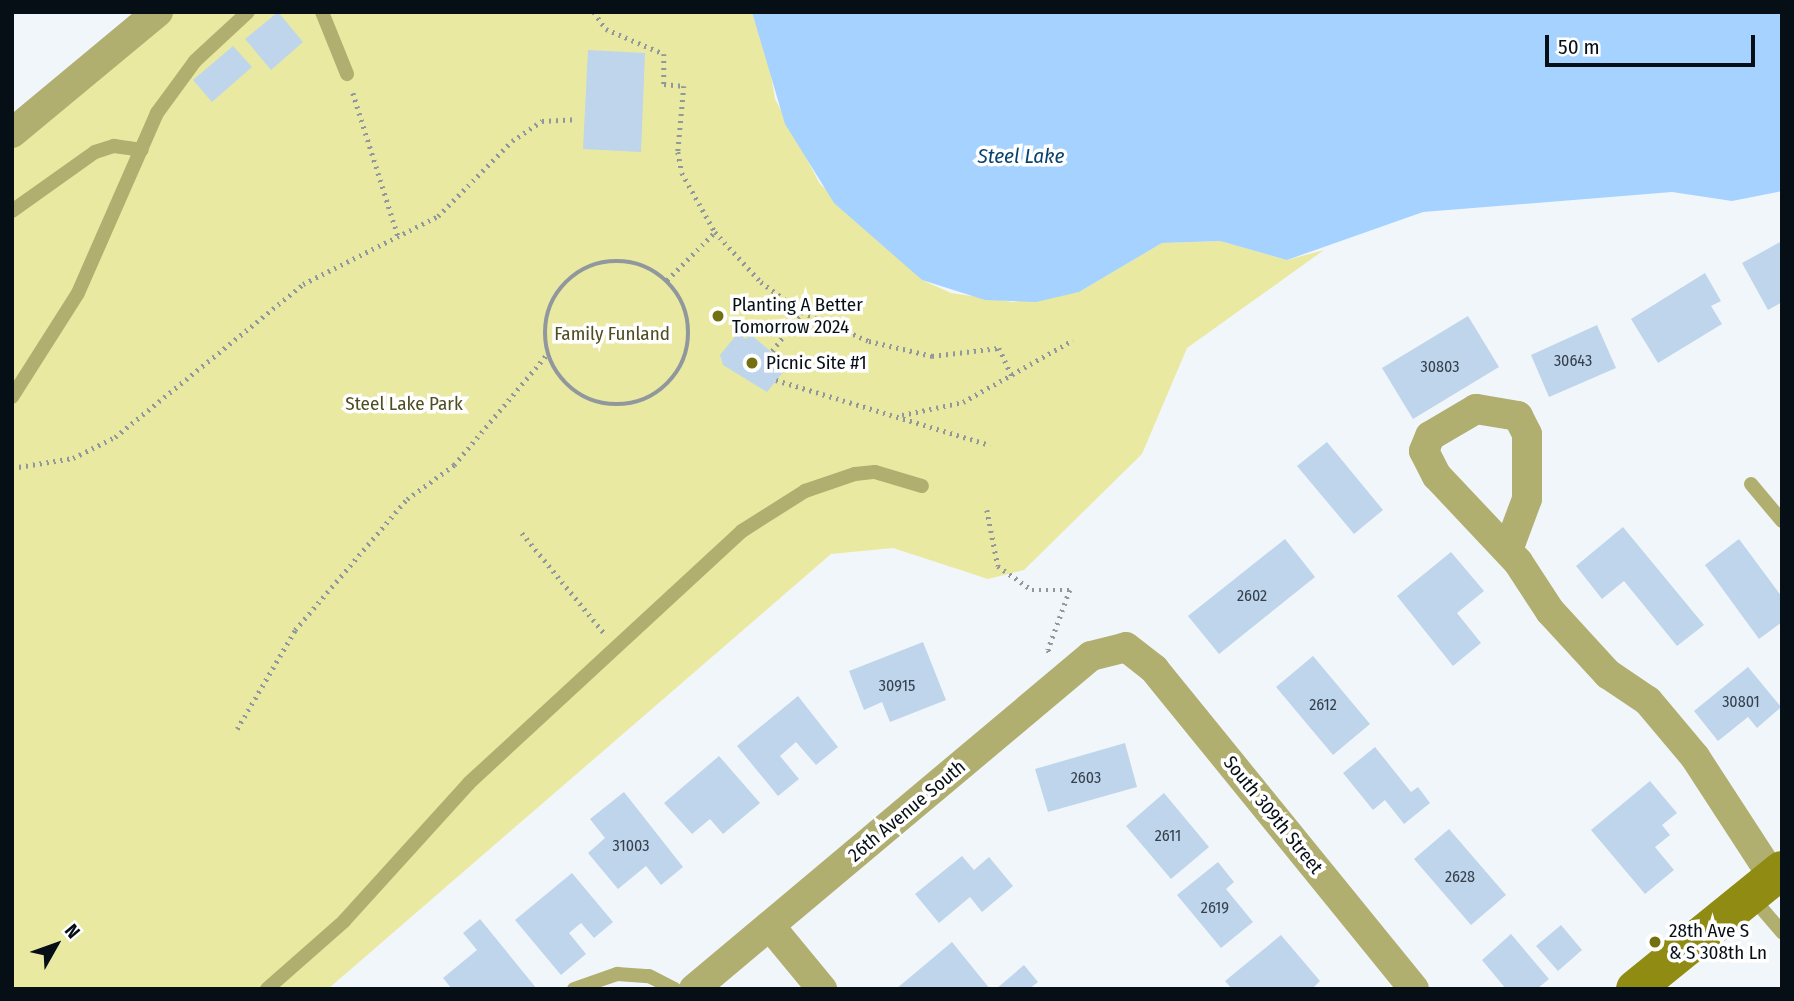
<!DOCTYPE html>
<style>
body{margin:0}
#map{position:relative;width:1794px;height:1001px;overflow:hidden;background:#f1f6fb;font-family:"Fira Sans Condensed",sans-serif}
div>[style]{position:absolute}
[style*='--x']{left:calc(var(--x)*1px);top:calc(var(--y)*1px);width:calc(var(--w)*1px);rotate:calc(var(--a)*1deg)}
.green>*{inset:0;background:#eae9a2}
.water>*{inset:0;background:#a5d2fe}
.building>*{inset:0;background:#bed5ec}
.path>*{height:4.5px;margin-top:-2.25px;transform-origin:0;background:repeating-linear-gradient(90deg,#91989d 0 2px,transparent 0 7px)}
.path>.ring{margin:-2.25px;padding:0;box-sizing:content-box;background:none;border:4.5px solid #91989d;border-radius:50%}
.lane>*{height:14px;margin:-7px;padding:0 7px;transform-origin:7px;border-radius:7px;background:#b0af6f}
.street>*{height:30px;margin:-15px;padding:0 15px;transform-origin:15px;border-radius:15px;background:#b0af6f}
.secondary>*{height:38px;margin:-19px;padding:0 19px;transform-origin:19px;border-radius:19px;background:#908b13}
.dots>*{width:19px;height:19px;translate:-50% -50%;box-sizing:border-box;border:4px solid #fff;border-radius:50%}
span{translate:-50% -50%;white-space:nowrap;text-align:center;line-height:1.15;-webkit-text-stroke:7px #fff;paint-order:stroke}
.number-label{font-size:16px;color:#35404c}
.number-label span{-webkit-text-stroke-width:0}
.poi-label{font-size:19px;color:#070f16}
.left{translate:0 -50%;text-align:left}
.park-label{font-size:19px;color:#4f4e22}
.street-label{font-size:19px;color:#070f16}
.water-label{font-size:21px;color:#084370;font-style:italic}
.frame{position:absolute;inset:0;border:14px solid #070f16;pointer-events:none}
.north{position:absolute;left:21px;top:910px;width:70px;height:70px;-webkit-text-stroke:5px #fff;paint-order:stroke;rotate:50deg;font-size:19px;font-weight:700;line-height:28px;text-align:center;color:#070f16}
.north::after{content:'';display:block;margin:auto;width:24px;height:32px;background:#070f16;clip-path:polygon(50% 0,100% 100%,50% 72%,0 100%)}
.scale{position:absolute;left:1545px;top:35px;width:210px;height:32px;box-sizing:border-box;border:4px solid #070f16;border-top:0;padding-left:9px;font-size:21px;line-height:24px;white-space:nowrap;color:#070f16;-webkit-text-stroke:5px #fff;paint-order:stroke}
</style>
<div id="map">
<div class="green">
<i style="clip-path:polygon(158px 12px,752px 12px,765px 40px,775px 99px,820px 184px,922px 280px,951px 293px,1013px 302px,1079px 292px,1162px 243px,1220px 241px,1287px 260px,1324px 250px,1187px 348px,1142px 454px,1024px 570px,988px 579px,893px 548px,831px 554px,328px 989px,12px 989px,12px 133px)"></i>
</div>
<div class="water">
<i style="clip-path:polygon(752px 12px,1782px 12px,1782px 191px,1732px 201px,1672px 192px,1423px 212px,1287px 260px,1220px 241px,1162px 243px,1079px 292px,1036px 302px,985px 300px,922px 280px,834px 203px,785px 124px)"></i>
</div>
<div class="building">
<i style="clip-path:polygon(278px 12px,303px 42px,271px 70px,245px 39px)"></i>
<i style="clip-path:polygon(233px 46px,252px 67px,212px 102px,193px 80px)"></i>
<i style="clip-path:polygon(588px 50px,645px 53px,641px 152px,583px 149px)"></i>
<i style="clip-path:polygon(1782px 241px,1782px 302px,1768px 310px,1742px 263px)"></i>
<i style="clip-path:polygon(1705px 273px,1721px 301px,1711px 306px,1722px 324px,1658px 363px,1631px 319px)"></i>
<i style="clip-path:polygon(1468px 316px,1499px 367px,1413px 419px,1382px 368px)"></i>
<i style="clip-path:polygon(1597px 325px,1616px 368px,1549px 397px,1531px 355px)"></i>
<i style="clip-path:polygon(738px 333px,746px 339px,750px 334px,781px 360px,777px 366px,784px 371px,767px 392px,723px 365px,720px 355px)"></i>
<i style="clip-path:polygon(1327px 442px,1383px 510px,1354px 534px,1297px 466px)"></i>
<i style="clip-path:polygon(1623px 527px,1704px 625px,1677px 646px,1624px 581px,1602px 599px,1576px 566px)"></i>
<i style="clip-path:polygon(1285px 539px,1315px 577px,1219px 654px,1188px 616px)"></i>
<i style="clip-path:polygon(1739px 539px,1782px 597px,1782px 622px,1759px 639px,1705px 565px)"></i>
<i style="clip-path:polygon(1451px 552px,1484px 591px,1457px 613px,1481px 643px,1453px 666px,1397px 596px)"></i>
<i style="clip-path:polygon(923px 642px,946px 700px,890px 722px,882px 702px,864px 710px,849px 671px)"></i>
<i style="clip-path:polygon(1313px 656px,1370px 724px,1333px 755px,1276px 687px)"></i>
<i style="clip-path:polygon(1748px 667px,1781px 707px,1757px 728px,1748px 717px,1718px 741px,1694px 711px)"></i>
<i style="clip-path:polygon(798px 696px,838px 747px,816px 765px,796px 742px,780px 756px,799px 779px,778px 796px,737px 746px)"></i>
<i style="clip-path:polygon(1125px 743px,1137px 787px,1048px 812px,1035px 769px)"></i>
<i style="clip-path:polygon(1375px 747px,1411px 792px,1418px 787px,1430px 803px,1404px 824px,1385px 800px,1373px 810px,1343px 773px)"></i>
<i style="clip-path:polygon(719px 756px,760px 803px,723px 834px,710px 819px,692px 834px,664px 803px)"></i>
<i style="clip-path:polygon(1650px 781px,1677px 813px,1662px 825px,1670px 835px,1655px 847px,1674px 870px,1645px 894px,1591px 830px)"></i>
<i style="clip-path:polygon(624px 792px,683px 867px,661px 885px,646px 866px,618px 889px,588px 853px,605px 838px,590px 819px)"></i>
<i style="clip-path:polygon(1164px 793px,1209px 847px,1171px 879px,1126px 826px)"></i>
<i style="clip-path:polygon(1449px 829px,1506px 895px,1471px 925px,1414px 859px)"></i>
<i style="clip-path:polygon(962px 856px,974px 870px,989px 857px,1013px 886px,982px 912px,970px 897px,939px 923px,915px 894px)"></i>
<i style="clip-path:polygon(1218px 862px,1234px 882px,1226px 889px,1253px 922px,1221px 948px,1177px 895px)"></i>
<i style="clip-path:polygon(572px 873px,613px 922px,594px 938px,581px 923px,569px 933px,586px 954px,561px 975px,515px 920px)"></i>
<i style="clip-path:polygon(480px 919px,537px 989px,452px 989px,443px 978px,477px 950px,463px 933px)"></i>
<i style="clip-path:polygon(1561px 925px,1582px 950px,1558px 971px,1536px 946px)"></i>
<i style="clip-path:polygon(1511px 934px,1549px 979px,1537px 989px,1506px 989px,1482px 960px)"></i>
<i style="clip-path:polygon(1281px 935px,1320px 981px,1312px 989px,1232px 989px,1225px 981px)"></i>
<i style="clip-path:polygon(952px 942px,990px 989px,896px 989px)"></i>
<i style="clip-path:polygon(1024px 965px,1038px 982px,1029px 989px,996px 989px)"></i>
</div>
<div class="path">
<i style="--x:594;--y:12;--w:21;--a:55"></i>
<i style="--x:606;--y:29;--w:63;--a:23.3"></i>
<i style="--x:664;--y:54;--w:30;--a:90"></i>
<i style="--x:664;--y:84;--w:20;--a:6"></i>
<i style="--x:684;--y:86;--w:66;--a:95.2"></i>
<i style="--x:678;--y:152;--w:21;--a:79"></i>
<i style="--x:682;--y:173;--w:68;--a:60.8"></i>
<i style="--x:715;--y:232;--w:68;--a:47.4"></i>
<i style="--x:761;--y:282;--w:51;--a:36.2"></i>
<i style="--x:802;--y:312;--w:73;--a:23.4"></i>
<i style="--x:869;--y:341;--w:65;--a:13.4"></i>
<i style="--x:932;--y:356;--w:67;--a:-6.8"></i>
<i style="--x:999;--y:348;--w:31;--a:65"></i>
<i style="--x:353;--y:93;--w:150;--a:72.5"></i>
<i class="ring" style="left:545px;top:261px;width:139.5px;height:139.5px"></i>
<i style="--x:667;--y:280;--w:68;--a:-45"></i>
<i style="--x:772;--y:351;--w:49;--a:-52.4"></i>
<i style="--x:776;--y:380;--w:224;--a:16.9"></i>
<i style="--x:902;--y:415;--w:62;--a:-12"></i>
<i style="--x:963;--y:402;--w:126;--a:-29.4"></i>
<i style="--x:12;--y:468;--w:62;--a:-9.3"></i>
<i style="--x:73;--y:458;--w:47;--a:-26.6"></i>
<i style="--x:115;--y:437;--w:242;--a:-39.1"></i>
<i style="--x:303;--y:284;--w:151;--a:-26.7"></i>
<i style="--x:438;--y:216;--w:105;--a:-45.4"></i>
<i style="--x:512;--y:141;--w:36;--a:-34"></i>
<i style="--x:542;--y:121;--w:33;--a:-3"></i>
<i style="--x:987;--y:510;--w:57;--a:78.9"></i>
<i style="--x:998;--y:566;--w:42;--a:35.2"></i>
<i style="--x:1032;--y:590;--w:38;--a:0"></i>
<i style="--x:1070;--y:590;--w:64;--a:110.1"></i>
<i style="--x:1048;--y:650;--w:6;--a:51"></i>
<i style="--x:522;--y:533;--w:129;--a:50.6"></i>
<i style="--x:237;--y:729;--w:115;--a:-59.6"></i>
<i style="--x:295;--y:630;--w:172;--a:-49.5"></i>
<i style="--x:407;--y:499;--w:58;--a:-35.9"></i>
<i style="--x:454;--y:465;--w:146;--a:-50"></i>
</div>
<div class="lane">
<i style="--x:322;--y:12;--w:67;--a:68"></i>
<i style="--x:12;--y:211;--w:102;--a:-35.4"></i>
<i style="--x:95;--y:152;--w:20;--a:-18"></i>
<i style="--x:114;--y:146;--w:28;--a:8"></i>
<i style="--x:12;--y:397;--w:123;--a:-57.6"></i>
<i style="--x:78;--y:293;--w:197;--a:-66.3"></i>
<i style="--x:157;--y:113;--w:64;--a:-53.8"></i>
<i style="--x:195;--y:61;--w:72;--a:-42.8"></i>
<i style="--x:1751;--y:484;--w:48;--a:50"></i>
<i style="--x:1751;--y:896;--w:48;--a:49.3"></i>
<i style="--x:267;--y:989;--w:103;--a:-41.4"></i>
<i style="--x:344;--y:921;--w:186;--a:-47.8"></i>
<i style="--x:469;--y:783;--w:372;--a:-42.7"></i>
<i style="--x:742;--y:531;--w:75;--a:-32.4"></i>
<i style="--x:805;--y:491;--w:53;--a:-18.8"></i>
<i style="--x:855;--y:474;--w:20;--a:-6"></i>
<i style="--x:875;--y:472;--w:49;--a:16.6"></i>
<i style="--x:574;--y:989;--w:46;--a:-19.2"></i>
<i style="--x:617;--y:974;--w:32;--a:4"></i>
<i style="--x:649;--y:976;--w:29;--a:27"></i>
</div>
<div class="street">
<i style="--x:12;--y:133;--w:190;--a:-39.7"></i>
<i style="--x:1508;--y:550;--w:54;--a:-69.6"></i>
<i style="--x:1527;--y:499;--w:65;--a:-90"></i>
<i style="--x:1527;--y:434;--w:20;--a:-117"></i>
<i style="--x:1518;--y:416;--w:43;--a:-170.5"></i>
<i style="--x:1476;--y:409;--w:53;--a:149.6"></i>
<i style="--x:1430;--y:436;--w:16;--a:112"></i>
<i style="--x:1424;--y:451;--w:28;--a:63"></i>
<i style="--x:1437;--y:476;--w:118;--a:46.7"></i>
<i style="--x:1518;--y:562;--w:59;--a:56.9"></i>
<i style="--x:1550;--y:611;--w:86;--a:47.4"></i>
<i style="--x:1608;--y:674;--w:48;--a:34"></i>
<i style="--x:1648;--y:701;--w:73;--a:50"></i>
<i style="--x:1695;--y:757;--w:143;--a:57"></i>
<i style="--x:770;--y:926;--w:82;--a:50.5"></i>
<i style="--x:694;--y:989;--w:518;--a:-39.99"></i>
<i style="--x:1091;--y:656;--w:36;--a:-14"></i>
<i style="--x:1126;--y:647;--w:36;--a:38"></i>
<i style="--x:1154;--y:669;--w:412;--a:50.9"></i>
</div>
<div class="secondary">
<i style="--x:1635;--y:989;--w:189;--a:-39"></i>
</div>
<div class="dots">
<i style="left:718px;top:316px;background:#737012"></i>
<i style="left:752px;top:363px;background:#737012"></i>
<i style="left:1655px;top:942px;background:#737012"></i>
</div>
<div class="number-label">
<span style="left:1573px;top:361px">30643</span>
<span style="left:1440px;top:367px">30803</span>
<span style="left:1252px;top:596px">2602</span>
<span style="left:897px;top:686px">30915</span>
<span style="left:1741px;top:702px">30801</span>
<span style="left:1323px;top:705px">2612</span>
<span style="left:1086px;top:778px">2603</span>
<span style="left:1168px;top:836px">2611</span>
<span style="left:631px;top:846px">31003</span>
<span style="left:1460px;top:877px">2628</span>
<span style="left:1215px;top:908px">2619</span>
</div>
<div class="poi-label">
<span class="left" style="left:732px;top:316px">Planting A Better<br>Tomorrow 2024</span>
<span class="left" style="left:766px;top:363px">Picnic Site #1</span>
<span class="left" style="left:1669px;top:942px">28th Ave S<br>&amp; S 308th Ln</span>
</div>
<div class="park-label">
<span style="left:612px;top:334px">Family Funland</span>
<span style="left:404px;top:404px">Steel Lake Park</span>
</div>
<div class="street-label">
<span style="left:907px;top:811px;rotate:-40deg">26th Avenue South</span>
<span style="left:1273px;top:815px;rotate:51deg">South 309th Street</span>
</div>
<div class="water-label">
<span style="left:1021px;top:156px">Steel Lake</span>
</div>
<div class="frame"></div>
<div class="north">N</div>
<div class="scale">50 m</div>
</div>
